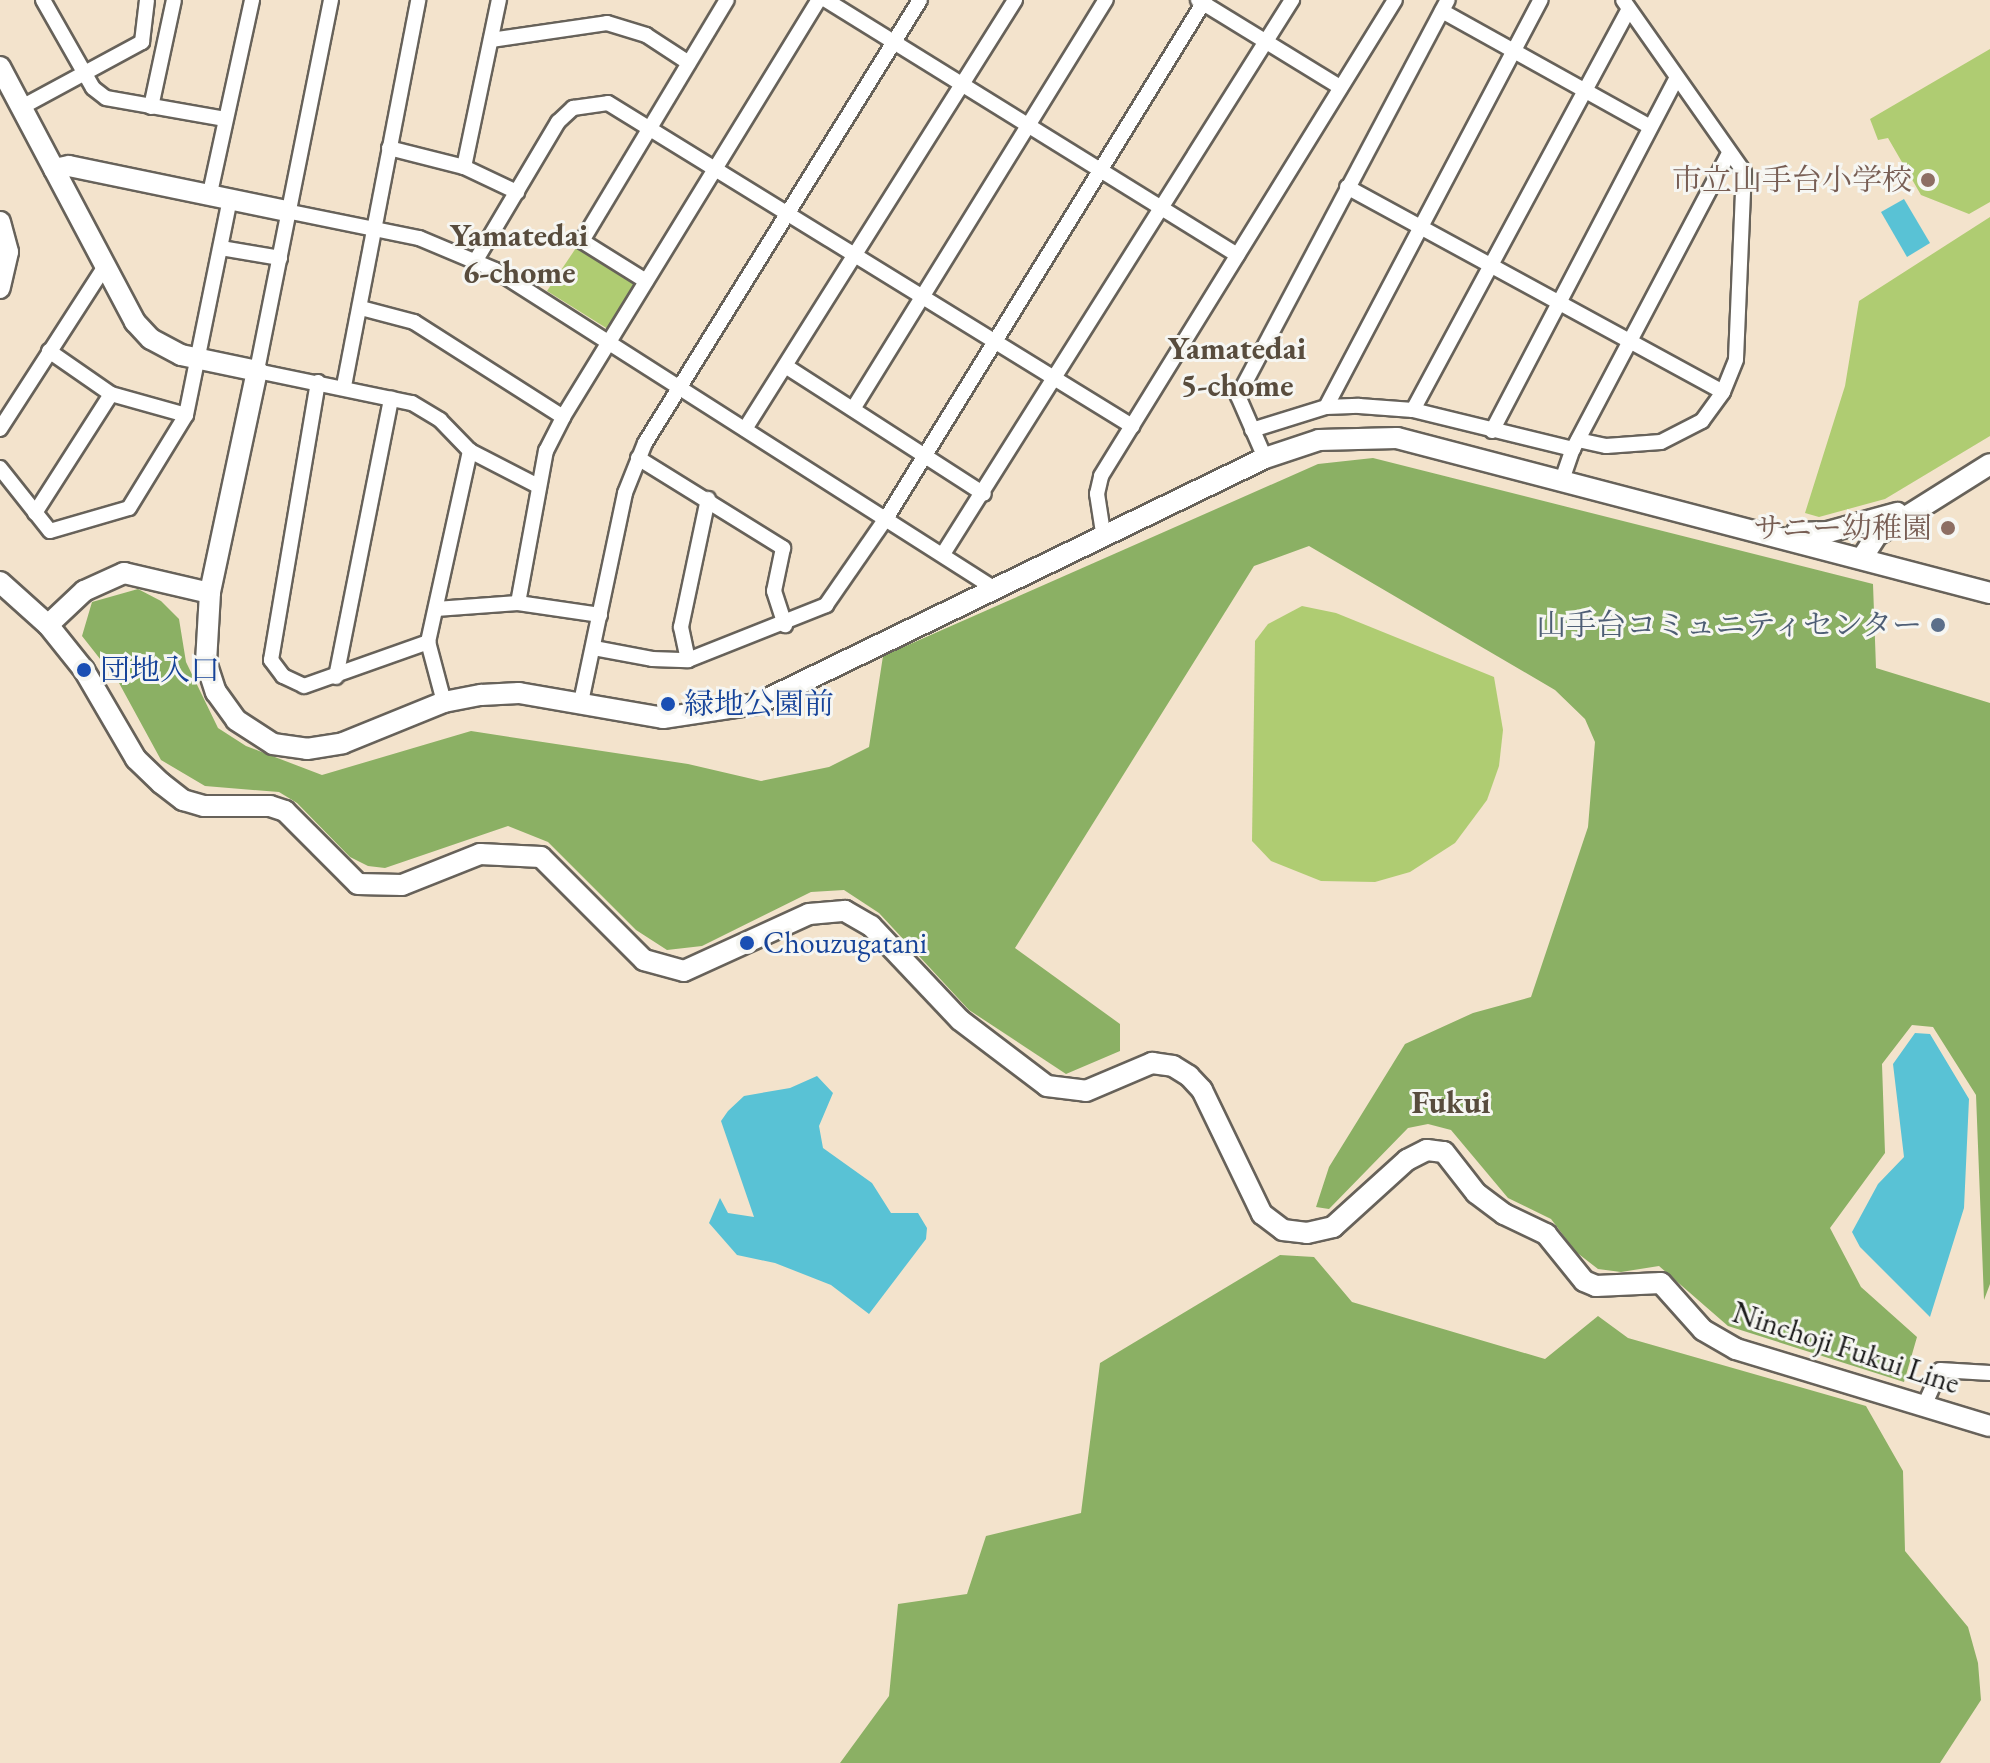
<!DOCTYPE html>
<meta charset="utf-8">
<style>
body{margin:0}
#map{position:relative;width:1990px;height:1763px;overflow:hidden;background:#f3e3cc;font-family:"EB Garamond","Noto Serif JP",serif}
div>[style]{position:absolute}
[style*='--x']{left:calc(var(--x)*1px);top:calc(var(--y)*1px);width:calc(var(--w)*1px);rotate:calc(var(--a)*1deg)}
.green>*{inset:0;background:#afcc72}
.forest>*{inset:0;background:#8bb064}
.water>*{inset:0;background:#59c2d5}
.roads{filter:drop-shadow(2px 0 #67625a) drop-shadow(-2px 0 #67625a) drop-shadow(0 2px #67625a) drop-shadow(0 -2px #67625a)}
.street>*{height:14px;margin:-7px;padding:0 7px;transform-origin:7px;border-radius:7px;background:#fff}
.secondary>*{height:20px;margin:-10px;padding:0 10px;transform-origin:10px;border-radius:10px;background:#fff}
.dots>*{width:22px;height:22px;translate:-50% -50%;box-sizing:border-box;border:4px solid #f6f6f2;border-radius:50%}
span{translate:-50% -50%;white-space:nowrap;text-align:center;line-height:1.15;-webkit-text-stroke:6px #f6f6f2;paint-order:stroke}
.education-label{font-size:30px;color:#785e54}
.right{translate:-100% -50%;text-align:right}
.service-label{font-size:30px;color:#4e5e75}
.transit-label{font-size:30px;color:#164399}
.left{translate:0 -50%;text-align:left}
.street-label{font-size:30px;color:#1c1c1c}
.neighbourhood-label{font-size:32px;color:#584c3d;font-weight:700}
</style>
<div id="map">
<div class="green">
<i style="clip-path:polygon(1990px 49px,1990px 202px,1969px 214px,1921px 195px,1888px 138px,1878px 140px,1870px 119px)"></i>
<i style="clip-path:polygon(1990px 217px,1990px 436px,1885px 499px,1819px 517px,1805px 513px,1845px 386px,1859px 301px)"></i>
<i style="clip-path:polygon(578px 245px,641px 283px,611px 331px,547px 291px)"></i>
<i style="clip-path:polygon(1302px 606px,1336px 613px,1494px 677px,1503px 730px,1499px 766px,1487px 800px,1455px 843px,1410px 872px,1375px 882px,1321px 881px,1271px 861px,1252px 841px,1255px 641px,1268px 624px)"></i>
</div>
<div class="forest">
<i style="clip-path:polygon(1373px 458px,1873px 584px,1876px 668px,1990px 703px,1990px 1284px,1984px 1300px,1976px 1095px,1933px 1027px,1912px 1025px,1882px 1064px,1885px 1153px,1830px 1228px,1861px 1287px,1917px 1337px,1904px 1382px,1728px 1326px,1659px 1266px,1621px 1272px,1598px 1269px,1576px 1252px,1551px 1219px,1508px 1198px,1451px 1130px,1428px 1124px,1408px 1128px,1329px 1209px,1316px 1207px,1329px 1167px,1405px 1044px,1473px 1013px,1531px 997px,1588px 827px,1595px 742px,1585px 719px,1555px 690px,1309px 546px,1254px 566px,1015px 948px,1120px 1024px,1120px 1051px,1066px 1074px,969px 1010px,879px 913px,844px 890px,811px 892px,702px 946px,667px 950px,636px 930px,548px 842px,508px 826px,385px 868px,368px 866px,350px 857px,297px 803px,279px 792px,205px 786px,161px 760px,119px 683px,82px 636px,92px 602px,138px 589px,161px 601px,179px 619px,186px 662px,218px 728px,246px 746px,322px 775px,471px 731px,688px 764px,761px 781px,829px 767px,869px 747px,883px 656px,1318px 464px)"></i>
<i style="clip-path:polygon(1280px 1255px,1314px 1257px,1352px 1302px,1545px 1359px,1598px 1316px,1628px 1338px,1866px 1406px,1903px 1471px,1905px 1551px,1968px 1627px,1978px 1663px,1981px 1700px,1940px 1763px,840px 1763px,889px 1696px,898px 1604px,967px 1594px,986px 1536px,1081px 1513px,1100px 1363px)"></i>
</div>
<div class="water">
<i style="clip-path:polygon(1904px 199px,1930px 243px,1907px 257px,1881px 212px)"></i>
<i style="clip-path:polygon(1915px 1033px,1930px 1034px,1969px 1099px,1964px 1208px,1930px 1317px,1860px 1247px,1852px 1232px,1878px 1184px,1904px 1157px,1893px 1064px)"></i>
<i style="clip-path:polygon(817px 1076px,833px 1093px,819px 1126px,823px 1148px,872px 1183px,891px 1213px,918px 1213px,927px 1228px,926px 1239px,869px 1314px,831px 1285px,775px 1263px,737px 1255px,709px 1223px,720px 1198px,728px 1213px,754px 1217px,721px 1121px,728px 1111px,744px 1096px,790px 1088px)"></i>
</div>
<div class="roads">
<div class="street">
<i style="--x:43;--y:0;--w:101;--a:60.4"></i>
<i style="--x:93;--y:88;--w:16;--a:38"></i>
<i style="--x:106;--y:98;--w:121;--a:10"></i>
<i style="--x:331;--y:0;--w:378;--a:101.3"></i>
<i style="--x:257;--y:371;--w:158;--a:11.7"></i>
<i style="--x:412;--y:403;--w:33;--a:31"></i>
<i style="--x:440;--y:420;--w:43;--a:45.9"></i>
<i style="--x:470;--y:451;--w:76;--a:27.2"></i>
<i style="--x:826;--y:0;--w:484;--a:31.8"></i>
<i style="--x:1198;--y:0;--w:167;--a:31.5"></i>
<i style="--x:1442;--y:11;--w:238;--a:29.1"></i>
<i style="--x:491;--y:40;--w:117;--a:-8.3"></i>
<i style="--x:607;--y:23;--w:41;--a:17.1"></i>
<i style="--x:646;--y:35;--w:51;--a:33.1"></i>
<i style="--x:151;--y:107;--w:109;--a:-77.9"></i>
<i style="--x:20;--y:108;--w:139;--a:-28.4"></i>
<i style="--x:142;--y:42;--w:42;--a:-83.2"></i>
<i style="--x:389;--y:148;--w:77;--a:14.2"></i>
<i style="--x:464;--y:167;--w:59;--a:25.3"></i>
<i style="--x:464;--y:167;--w:171;--a:-78.2"></i>
<i style="--x:1347;--y:187;--w:428;--a:28.6"></i>
<i style="--x:210;--y:193;--w:198;--a:-77.7"></i>
<i style="--x:286;--y:211;--w:136;--a:11.5"></i>
<i style="--x:419;--y:238;--w:82;--a:22.8"></i>
<i style="--x:495;--y:270;--w:593;--a:32.54"></i>
<i style="--x:221;--y:248;--w:60;--a:9.6"></i>
<i style="--x:476;--y:260;--w:161;--a:-59.3"></i>
<i style="--x:558;--y:122;--w:21;--a:-43"></i>
<i style="--x:573;--y:108;--w:35;--a:-8"></i>
<i style="--x:608;--y:103;--w:616;--a:31.65"></i>
<i style="--x:646;--y:281;--w:75;--a:-148"></i>
<i style="--x:582;--y:241;--w:281;--a:-59"></i>
<i style="--x:361;--y:308;--w:55;--a:14.8"></i>
<i style="--x:414;--y:322;--w:177;--a:32.5"></i>
<i style="--x:49;--y:351;--w:75;--a:34.7"></i>
<i style="--x:787;--y:367;--w:234;--a:32.8"></i>
<i style="--x:318;--y:382;--w:282;--a:99.6"></i>
<i style="--x:271;--y:660;--w:20;--a:53"></i>
<i style="--x:283;--y:676;--w:23;--a:25"></i>
<i style="--x:304;--y:686;--w:132;--a:-19.5"></i>
<i style="--x:344;--y:386;--w:393;--a:-79.1"></i>
<i style="--x:1326;--y:407;--w:460;--a:-62.2"></i>
<i style="--x:853;--y:409;--w:481;--a:-58.3"></i>
<i style="--x:1413;--y:410;--w:455;--a:-61.7"></i>
<i style="--x:0;--y:429;--w:194;--a:-57.2"></i>
<i style="--x:745;--y:429;--w:507;--a:-57.81"></i>
<i style="--x:1252;--y:430;--w:77;--a:-17.3"></i>
<i style="--x:1326;--y:407;--w:33;--a:-2"></i>
<i style="--x:1359;--y:406;--w:54;--a:4.2"></i>
<i style="--x:1413;--y:410;--w:165;--a:13.7"></i>
<i style="--x:1492;--y:431;--w:397;--a:-62.4"></i>
<i style="--x:1578;--y:440;--w:29;--a:12"></i>
<i style="--x:1606;--y:446;--w:55;--a:-4.2"></i>
<i style="--x:1661;--y:442;--w:46;--a:-27.1"></i>
<i style="--x:1702;--y:421;--w:36;--a:-54"></i>
<i style="--x:1723;--y:392;--w:35;--a:-68"></i>
<i style="--x:1736;--y:359;--w:187;--a:-87.6"></i>
<i style="--x:1744;--y:172;--w:210;--a:-125.1"></i>
<i style="--x:638;--y:458;--w:171;--a:31.8"></i>
<i style="--x:783;--y:548;--w:44;--a:101.8"></i>
<i style="--x:774;--y:591;--w:36;--a:72"></i>
<i style="--x:1265;--y:458;--w:68;--a:-113.5"></i>
<i style="--x:1238;--y:396;--w:448;--a:-62.1"></i>
<i style="--x:0;--y:468;--w:80;--a:51.6"></i>
<i style="--x:50;--y:531;--w:82;--a:-16.2"></i>
<i style="--x:129;--y:508;--w:109;--a:-58.5"></i>
<i style="--x:186;--y:415;--w:221;--a:-78.5"></i>
<i style="--x:1561;--y:483;--w:36;--a:-71"></i>
<i style="--x:1573;--y:449;--w:335;--a:-62.2"></i>
<i style="--x:35;--y:513;--w:141;--a:-57.4"></i>
<i style="--x:111;--y:394;--w:78;--a:15.6"></i>
<i style="--x:1104;--y:539;--w:46;--a:-98.8"></i>
<i style="--x:1097;--y:494;--w:18;--a:-77"></i>
<i style="--x:1101;--y:476;--w:559;--a:-58.3"></i>
<i style="--x:943;--y:554;--w:655;--a:-57.79"></i>
<i style="--x:518;--y:603;--w:155;--a:-79.6"></i>
<i style="--x:546;--y:451;--w:38;--a:-63"></i>
<i style="--x:563;--y:417;--w:489;--a:-58.5"></i>
<i style="--x:436;--y:609;--w:82;--a:-4.2"></i>
<i style="--x:518;--y:603;--w:83;--a:8.3"></i>
<i style="--x:594;--y:648;--w:59;--a:10.7"></i>
<i style="--x:652;--y:659;--w:36;--a:2"></i>
<i style="--x:688;--y:660;--w:149;--a:-21.7"></i>
<i style="--x:826;--y:605;--w:107;--a:-55.3"></i>
<i style="--x:887;--y:517;--w:607;--a:-58.4"></i>
<i style="--x:688;--y:660;--w:34;--a:-102"></i>
<i style="--x:681;--y:627;--w:131;--a:-78.1"></i>
<i style="--x:336;--y:677;--w:284;--a:-78.8"></i>
<i style="--x:444;--y:702;--w:62;--a:-104.9"></i>
<i style="--x:428;--y:642;--w:196;--a:-77.6"></i>
<i style="--x:581;--y:702;--w:214;--a:-78.1"></i>
<i style="--x:625;--y:493;--w:54;--a:-68.2"></i>
<i style="--x:645;--y:443;--w:521;--a:-58.17"></i>
<i style="--x:1925;--y:1404;--w:37;--a:-66"></i>
<i style="--x:1940;--y:1370;--w:50;--a:3.4"></i>
</div>
<div class="secondary">
<i style="--x:0;--y:67;--w:289;--a:62.1"></i>
<i style="--x:135;--y:322;--w:23;--a:47"></i>
<i style="--x:151;--y:339;--w:34;--a:28"></i>
<i style="--x:181;--y:355;--w:78;--a:11.9"></i>
<i style="--x:257;--y:371;--w:227;--a:102"></i>
<i style="--x:210;--y:593;--w:69;--a:93.3"></i>
<i style="--x:206;--y:662;--w:32;--a:72"></i>
<i style="--x:216;--y:692;--w:34;--a:54"></i>
<i style="--x:236;--y:720;--w:44;--a:33"></i>
<i style="--x:273;--y:744;--w:34;--a:8"></i>
<i style="--x:307;--y:749;--w:36;--a:-9"></i>
<i style="--x:343;--y:743;--w:109;--a:-22.1"></i>
<i style="--x:444;--y:702;--w:38;--a:-11"></i>
<i style="--x:481;--y:695;--w:38;--a:-3"></i>
<i style="--x:519;--y:693;--w:146;--a:9.8"></i>
<i style="--x:663;--y:718;--w:95;--a:-8.5"></i>
<i style="--x:757;--y:704;--w:564;--a:-25.84"></i>
<i style="--x:1265;--y:458;--w:57;--a:-18.4"></i>
<i style="--x:1319;--y:440;--w:78;--a:-1.5"></i>
<i style="--x:1397;--y:438;--w:613;--a:14.65"></i>
<i style="--x:54;--y:169;--w:15;--a:-11"></i>
<i style="--x:69;--y:166;--w:222;--a:11.7"></i>
<i style="--x:0;--y:222;--w:31;--a:75"></i>
<i style="--x:8;--y:252;--w:37;--a:103"></i>
<i style="--x:1796;--y:533;--w:32;--a:-2"></i>
<i style="--x:1828;--y:532;--w:72;--a:-15.4"></i>
<i style="--x:1862;--y:558;--w:27;--a:-57"></i>
<i style="--x:1877;--y:535;--w:133;--a:-32.1"></i>
<i style="--x:0;--y:582;--w:64;--a:41.9"></i>
<i style="--x:48;--y:625;--w:58;--a:51.3"></i>
<i style="--x:84;--y:670;--w:103;--a:59.7"></i>
<i style="--x:136;--y:759;--w:35;--a:44"></i>
<i style="--x:161;--y:783;--w:28;--a:38"></i>
<i style="--x:183;--y:800;--w:22;--a:16"></i>
<i style="--x:204;--y:806;--w:66;--a:0"></i>
<i style="--x:270;--y:806;--w:16;--a:18"></i>
<i style="--x:285;--y:811;--w:103;--a:45"></i>
<i style="--x:358;--y:884;--w:44;--a:1.3"></i>
<i style="--x:402;--y:885;--w:84;--a:-21.7"></i>
<i style="--x:480;--y:854;--w:61;--a:2.8"></i>
<i style="--x:541;--y:857;--w:146;--a:45"></i>
<i style="--x:644;--y:960;--w:41;--a:15.4"></i>
<i style="--x:684;--y:971;--w:137;--a:-24.5"></i>
<i style="--x:809;--y:914;--w:36;--a:-5"></i>
<i style="--x:845;--y:911;--w:30;--a:30"></i>
<i style="--x:871;--y:926;--w:129;--a:46.6"></i>
<i style="--x:960;--y:1020;--w:109;--a:37.2"></i>
<i style="--x:1047;--y:1086;--w:39;--a:7"></i>
<i style="--x:1086;--y:1091;--w:72;--a:-23"></i>
<i style="--x:1152;--y:1063;--w:21;--a:8"></i>
<i style="--x:1173;--y:1066;--w:19;--a:32"></i>
<i style="--x:1189;--y:1076;--w:19;--a:47"></i>
<i style="--x:1202;--y:1090;--w:138;--a:64.2"></i>
<i style="--x:1262;--y:1214;--w:26;--a:37"></i>
<i style="--x:1283;--y:1230;--w:24;--a:7"></i>
<i style="--x:1307;--y:1233;--w:27;--a:-13"></i>
<i style="--x:1333;--y:1227;--w:100;--a:-42.2"></i>
<i style="--x:1407;--y:1160;--w:22;--a:-27"></i>
<i style="--x:1427;--y:1150;--w:17;--a:7"></i>
<i style="--x:1444;--y:1152;--w:52;--a:52"></i>
<i style="--x:1476;--y:1193;--w:35;--a:37"></i>
<i style="--x:1504;--y:1214;--w:47;--a:25.5"></i>
<i style="--x:1546;--y:1234;--w:60;--a:51"></i>
<i style="--x:1584;--y:1281;--w:13;--a:23"></i>
<i style="--x:1596;--y:1286;--w:65;--a:-2.6"></i>
<i style="--x:1661;--y:1283;--w:63;--a:48.2"></i>
<i style="--x:1703;--y:1330;--w:38;--a:30"></i>
<i style="--x:1736;--y:1349;--w:265;--a:16.9"></i>
<i style="--x:48;--y:625;--w:50;--a:-43.4"></i>
<i style="--x:84;--y:591;--w:44;--a:-24.2"></i>
<i style="--x:124;--y:573;--w:88;--a:13.1"></i>
</div>
</div>
<div class="dots">
<i style="left:1928px;top:180px;background:#8d6e63"></i>
<i style="left:1948px;top:528px;background:#8d6e63"></i>
<i style="left:1938px;top:625px;background:#5c6f8a"></i>
<i style="left:84px;top:670px;background:#1a4fb4"></i>
<i style="left:668px;top:704px;background:#1a4fb4"></i>
<i style="left:747px;top:943px;background:#1a4fb4"></i>
</div>
<div class="education-label">
<span class="right" style="left:1912px;top:180px">市立山手台小学校</span>
<span class="right" style="left:1932px;top:528px">サニー幼稚園</span>
</div>
<div class="service-label">
<span class="right" style="left:1922px;top:625px">山手台コミュニティセンター</span>
</div>
<div class="transit-label">
<span class="left" style="left:100px;top:670px">団地入口</span>
<span class="left" style="left:684px;top:704px">緑地公園前</span>
<span class="left" style="left:763px;top:943px">Chouzugatani</span>
</div>
<div class="street-label">
<span style="left:1846px;top:1348px;rotate:18deg">Ninchoji Fukui Line</span>
</div>
<div class="neighbourhood-label">
<span style="left:519px;top:254px">Yamatedai<br>6-chome</span>
<span style="left:1237px;top:367px">Yamatedai<br>5-chome</span>
<span style="left:1451px;top:1102px">Fukui</span>
</div>
</div>
